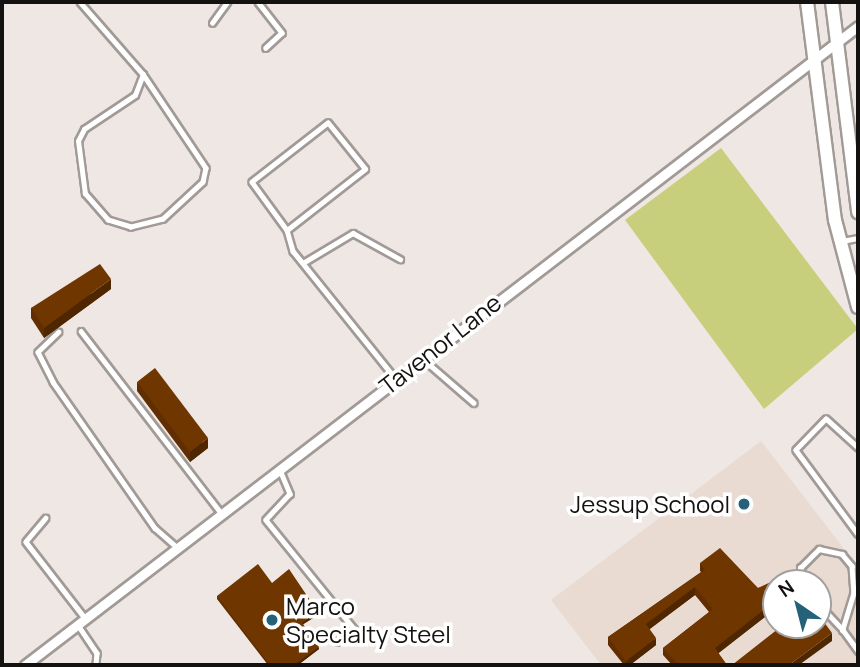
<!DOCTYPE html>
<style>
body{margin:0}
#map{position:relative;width:860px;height:667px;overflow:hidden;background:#eee7e3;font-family:Manrope,sans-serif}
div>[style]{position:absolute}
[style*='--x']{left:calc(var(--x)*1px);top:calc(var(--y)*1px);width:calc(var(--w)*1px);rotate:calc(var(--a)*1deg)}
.built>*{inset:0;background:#e9dbd2}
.green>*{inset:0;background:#c8cf7c}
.stream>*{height:2.5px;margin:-1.25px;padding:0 1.25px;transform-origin:1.25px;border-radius:1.25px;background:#78c8f4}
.roads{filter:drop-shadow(2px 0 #a19a96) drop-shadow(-2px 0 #a19a96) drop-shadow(0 2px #a19a96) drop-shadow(0 -2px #a19a96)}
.lane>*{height:4.5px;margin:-2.25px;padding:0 2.25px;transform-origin:2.25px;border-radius:2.25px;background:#fff}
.street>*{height:9px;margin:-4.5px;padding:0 4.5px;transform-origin:4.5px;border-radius:4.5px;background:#fff}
.secondary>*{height:12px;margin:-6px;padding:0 6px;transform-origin:6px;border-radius:6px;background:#fff}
.wall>*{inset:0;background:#602e00}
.shaded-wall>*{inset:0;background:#4e2600}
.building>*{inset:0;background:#703600}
.dots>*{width:19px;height:19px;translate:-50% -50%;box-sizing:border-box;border:4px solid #fff;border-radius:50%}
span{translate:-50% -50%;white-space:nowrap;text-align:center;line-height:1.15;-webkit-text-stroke:7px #fff;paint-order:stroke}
.street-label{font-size:24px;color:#141210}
.poi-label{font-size:24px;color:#141210}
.right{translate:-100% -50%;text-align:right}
.left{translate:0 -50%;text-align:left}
.frame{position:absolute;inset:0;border:4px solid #141210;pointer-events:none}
.north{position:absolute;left:762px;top:569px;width:70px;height:70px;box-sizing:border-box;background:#fff;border:2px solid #a1a09f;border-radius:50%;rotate:325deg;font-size:19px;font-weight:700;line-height:28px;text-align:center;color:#141210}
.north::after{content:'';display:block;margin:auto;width:24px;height:32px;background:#256279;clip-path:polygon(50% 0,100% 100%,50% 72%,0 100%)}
</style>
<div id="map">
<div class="built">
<i style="clip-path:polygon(evenodd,761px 441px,858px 567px,858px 665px,601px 665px,551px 600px,761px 441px,776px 583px,818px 583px,818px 625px,776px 625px,776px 583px)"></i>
</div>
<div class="green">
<i style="clip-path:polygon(721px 148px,858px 329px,764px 409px,625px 220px)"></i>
</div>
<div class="stream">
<i style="--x:2;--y:3;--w:2;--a:-27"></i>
</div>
<div class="roads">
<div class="lane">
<i style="--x:80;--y:2;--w:96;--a:48.8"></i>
<i style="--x:143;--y:74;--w:113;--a:56.2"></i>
<i style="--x:206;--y:168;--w:14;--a:102"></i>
<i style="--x:203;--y:182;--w:54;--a:137.2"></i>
<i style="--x:163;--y:219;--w:33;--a:166"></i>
<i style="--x:131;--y:227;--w:24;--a:-163"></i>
<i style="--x:108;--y:220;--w:35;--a:-131"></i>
<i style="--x:85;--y:194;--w:53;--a:-97.5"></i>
<i style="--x:78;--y:141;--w:13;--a:-63"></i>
<i style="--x:84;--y:129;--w:61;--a:-33.7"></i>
<i style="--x:135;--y:95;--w:22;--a:-69"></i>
<i style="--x:258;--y:2;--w:39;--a:52"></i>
<i style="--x:282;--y:33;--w:22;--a:137"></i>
<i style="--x:212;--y:23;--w:26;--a:-54"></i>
<i style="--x:287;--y:230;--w:99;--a:-38"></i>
<i style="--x:365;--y:169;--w:59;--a:-128.8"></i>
<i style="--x:328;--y:123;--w:96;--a:142.2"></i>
<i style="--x:252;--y:182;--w:59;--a:53.9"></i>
<i style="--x:287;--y:230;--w:22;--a:74"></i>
<i style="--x:293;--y:251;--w:164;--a:51.2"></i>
<i style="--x:842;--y:241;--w:16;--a:-11"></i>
<i style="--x:303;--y:263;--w:58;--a:-31"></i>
<i style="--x:353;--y:233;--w:54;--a:29"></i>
<i style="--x:81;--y:331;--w:230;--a:52.4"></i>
<i style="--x:59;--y:332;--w:29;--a:136"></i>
<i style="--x:38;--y:352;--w:34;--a:63"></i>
<i style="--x:53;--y:382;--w:178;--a:55.1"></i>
<i style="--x:155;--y:528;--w:29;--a:41"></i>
<i style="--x:423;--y:359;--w:67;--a:40.8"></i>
<i style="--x:858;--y:448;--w:43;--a:-137.8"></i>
<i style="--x:826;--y:419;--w:43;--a:134.1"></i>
<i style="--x:796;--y:450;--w:104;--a:53.6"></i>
<i style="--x:280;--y:470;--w:26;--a:67"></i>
<i style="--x:290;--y:494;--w:35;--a:133"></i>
<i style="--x:266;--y:520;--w:141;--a:51"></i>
<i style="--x:355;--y:630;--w:21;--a:145"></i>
<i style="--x:46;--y:518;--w:31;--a:130"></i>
<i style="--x:26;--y:542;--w:96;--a:52.2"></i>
<i style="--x:805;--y:583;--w:16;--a:-108"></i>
<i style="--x:800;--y:568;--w:27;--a:-45"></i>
<i style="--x:819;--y:549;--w:24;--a:12"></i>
<i style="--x:842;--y:554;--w:16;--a:50"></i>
<i style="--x:852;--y:566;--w:27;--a:86"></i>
<i style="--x:854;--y:593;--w:39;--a:107"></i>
<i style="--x:843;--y:630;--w:26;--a:54"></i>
<i style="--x:818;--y:603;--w:37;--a:47"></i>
<i style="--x:78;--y:625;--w:34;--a:56"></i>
<i style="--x:97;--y:653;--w:12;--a:95"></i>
</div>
<div class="street">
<i style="--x:25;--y:665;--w:1050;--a:-37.49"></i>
</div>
<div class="secondary">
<i style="--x:807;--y:2;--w:220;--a:82.7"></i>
<i style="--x:835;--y:220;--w:90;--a:75.2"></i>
<i style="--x:832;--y:2;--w:212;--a:82.9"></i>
</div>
</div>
<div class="wall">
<i style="clip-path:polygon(111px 289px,44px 338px,31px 318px,31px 308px)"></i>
<i style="clip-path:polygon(137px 382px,208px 448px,190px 462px,137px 391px)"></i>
<i style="clip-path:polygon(700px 563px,758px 588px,776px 583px,776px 620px,770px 613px,718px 653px,727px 665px,672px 665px,663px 655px,663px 648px,709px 612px,695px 595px,649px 629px,656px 645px,630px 665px,624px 665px,608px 645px,608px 637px,701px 572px,700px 571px)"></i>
<i style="clip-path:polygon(217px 596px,318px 615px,303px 624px,319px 649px,298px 665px,268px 665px,217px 599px)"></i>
</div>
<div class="shaded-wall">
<i style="clip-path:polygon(111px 279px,111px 289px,44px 338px,44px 328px)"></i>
<i style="clip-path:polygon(208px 438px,208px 448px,190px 462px,190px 452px)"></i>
<i style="clip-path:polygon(695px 587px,695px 595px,646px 632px,646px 624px)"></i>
<i style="clip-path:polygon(770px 605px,770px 613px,715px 656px,715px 648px)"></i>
<i style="clip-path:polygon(318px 612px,318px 615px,302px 625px,302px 623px)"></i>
<i style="clip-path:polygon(832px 633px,832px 641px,799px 665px,789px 665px)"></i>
<i style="clip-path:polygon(656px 638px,656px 645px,630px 665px,626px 665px,626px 661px)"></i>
<i style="clip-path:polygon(319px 647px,319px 649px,298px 665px,294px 665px)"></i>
</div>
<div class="building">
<i style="clip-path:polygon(100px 264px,111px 279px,44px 328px,31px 308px)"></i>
<i style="clip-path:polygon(155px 368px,208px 438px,190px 452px,137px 382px)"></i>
<i style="clip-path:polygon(720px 548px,758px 588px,788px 574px,795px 583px,776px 583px,776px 612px,770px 605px,715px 648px,727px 665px,679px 665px,663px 648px,713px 609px,695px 587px,646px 624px,656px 638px,626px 661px,608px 637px,705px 570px,700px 563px)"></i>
<i style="clip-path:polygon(258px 564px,272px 583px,289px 569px,318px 612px,302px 623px,319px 647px,294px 665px,270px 665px,217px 596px)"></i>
<i style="clip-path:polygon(818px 614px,832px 633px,789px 665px,732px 665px,783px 625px,818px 625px)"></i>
</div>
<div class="dots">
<i style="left:744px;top:504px;background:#256279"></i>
<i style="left:272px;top:620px;background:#256279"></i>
</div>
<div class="street-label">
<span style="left:440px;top:344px;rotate:-38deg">Tavenor Lane</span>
</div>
<div class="poi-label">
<span class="right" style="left:730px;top:504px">Jessup School</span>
<span class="left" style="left:286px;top:620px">Marco<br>Specialty Steel</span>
</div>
<div class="frame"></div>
<div class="north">N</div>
</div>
